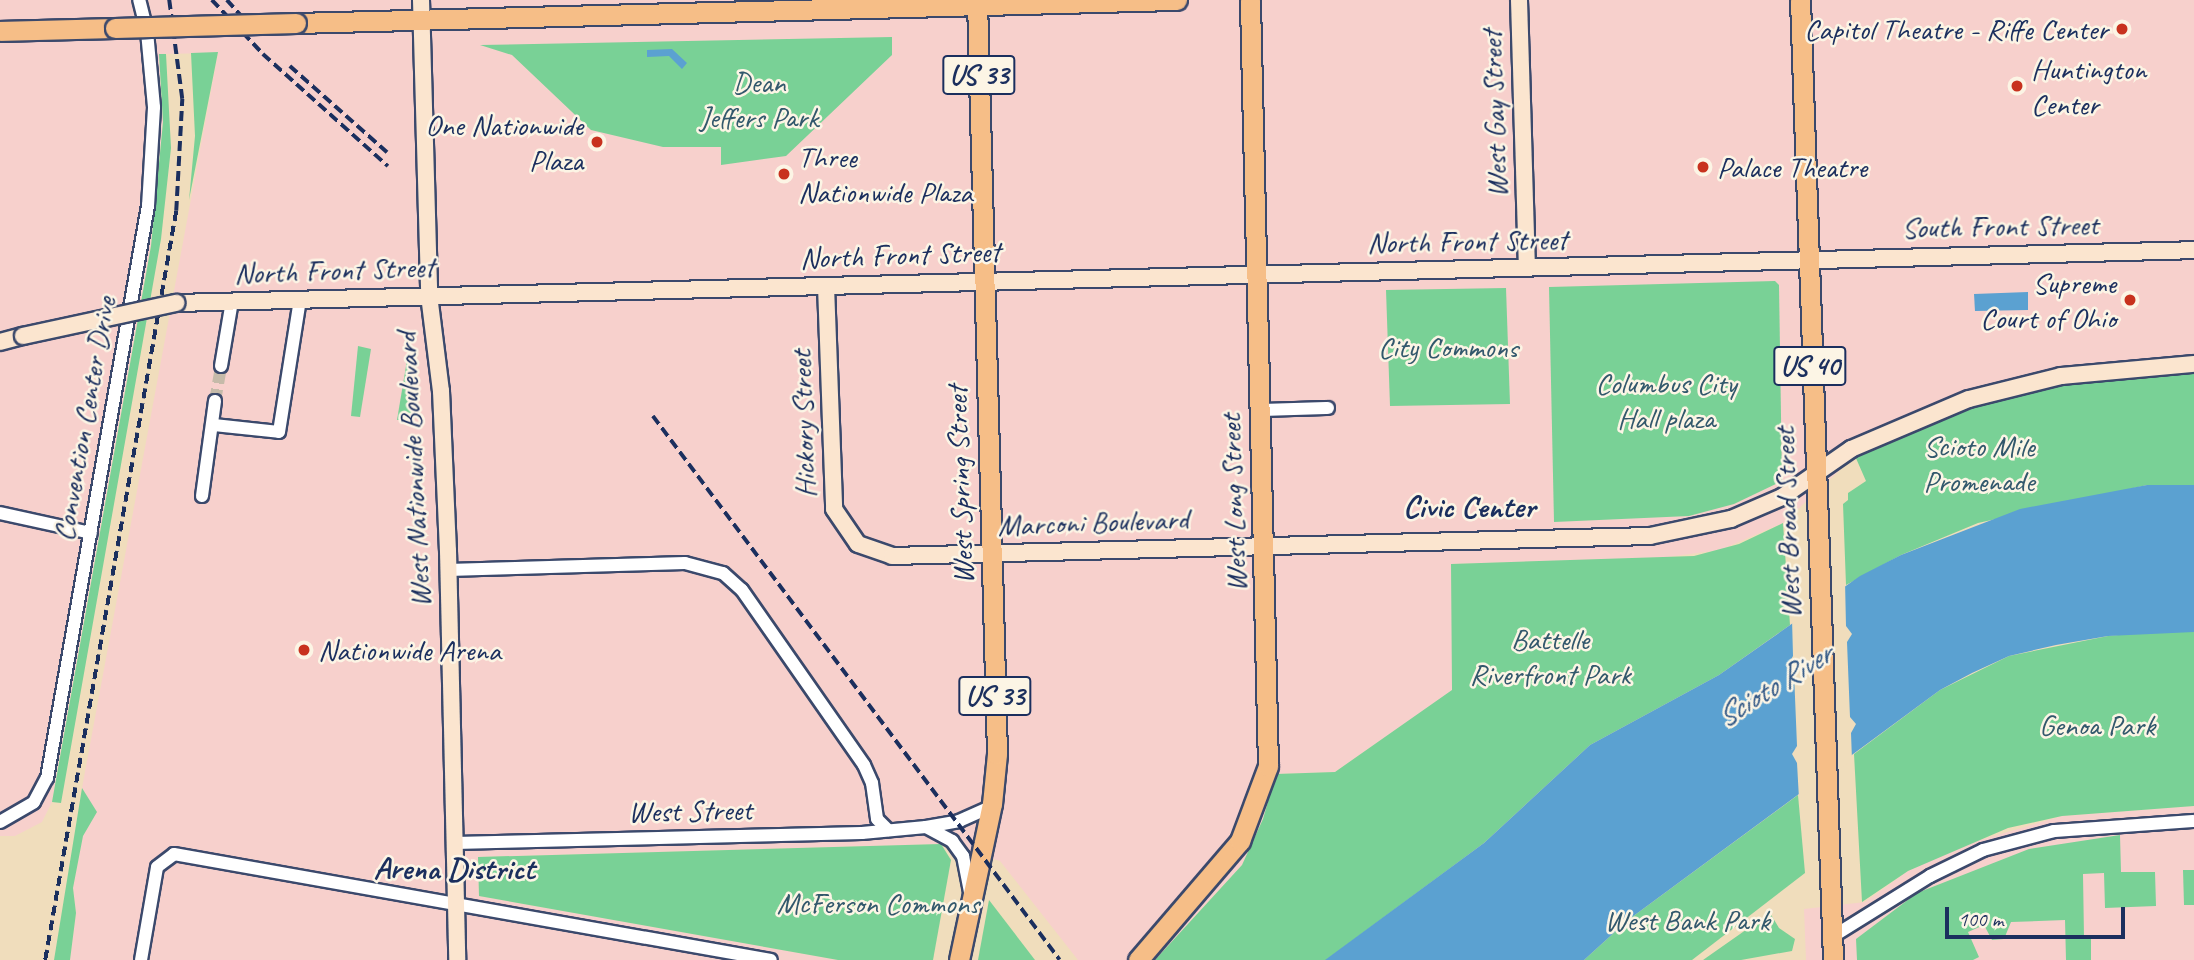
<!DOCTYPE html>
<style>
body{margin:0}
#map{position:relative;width:2194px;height:960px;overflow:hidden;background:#f0ddbc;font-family:Caveat,sans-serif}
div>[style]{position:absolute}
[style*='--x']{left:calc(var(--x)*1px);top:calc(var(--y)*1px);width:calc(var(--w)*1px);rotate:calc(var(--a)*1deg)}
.built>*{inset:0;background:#f7d0cc}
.green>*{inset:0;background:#79d196}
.water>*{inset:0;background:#5ba1d1}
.pier>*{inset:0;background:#f0ddbc}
.street-tunnel>*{height:12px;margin-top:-6px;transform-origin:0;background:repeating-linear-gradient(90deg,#c5baa9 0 12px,transparent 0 18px)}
.roads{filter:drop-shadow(2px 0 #3b496c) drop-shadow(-2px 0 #3b496c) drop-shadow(0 2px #3b496c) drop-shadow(0 -2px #3b496c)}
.street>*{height:12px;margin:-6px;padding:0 6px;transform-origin:6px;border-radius:6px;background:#fff}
.secondary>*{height:16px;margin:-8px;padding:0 8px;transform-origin:8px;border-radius:8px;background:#fbe5cf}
.primary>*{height:19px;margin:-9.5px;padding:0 9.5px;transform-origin:9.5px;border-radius:9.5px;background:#f6be87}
.rail>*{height:3.5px;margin-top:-1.75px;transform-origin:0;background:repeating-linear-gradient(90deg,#1b2f5e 0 10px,transparent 0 15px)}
.bridges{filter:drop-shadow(2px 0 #3b496c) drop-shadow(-2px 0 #3b496c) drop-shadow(0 2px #3b496c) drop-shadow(0 -2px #3b496c)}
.secondary-bridge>*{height:16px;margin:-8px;padding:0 8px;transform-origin:8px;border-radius:8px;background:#fbe5cf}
.primary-bridge>*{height:19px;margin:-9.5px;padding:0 9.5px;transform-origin:9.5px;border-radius:9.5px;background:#f6be87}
.dots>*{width:19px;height:19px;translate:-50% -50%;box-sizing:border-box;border:4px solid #fcf5e5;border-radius:50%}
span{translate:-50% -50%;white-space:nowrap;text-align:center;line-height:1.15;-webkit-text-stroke:5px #fcf5e5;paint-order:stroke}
.shield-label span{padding:2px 5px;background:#fcf5e5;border:2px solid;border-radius:5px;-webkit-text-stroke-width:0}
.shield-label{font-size:28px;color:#1b2f5e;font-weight:700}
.poi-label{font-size:30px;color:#1b2f5e}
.right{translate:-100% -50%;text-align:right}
.left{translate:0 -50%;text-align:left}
.park-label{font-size:30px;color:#32586c}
.street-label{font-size:30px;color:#1b2f5e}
.neighbourhood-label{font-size:32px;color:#1b2f5e;font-weight:700}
.water-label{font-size:32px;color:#315786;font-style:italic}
.scale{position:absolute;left:1945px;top:907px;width:180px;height:32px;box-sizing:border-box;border:4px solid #1b2f5e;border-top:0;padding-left:9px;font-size:21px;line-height:24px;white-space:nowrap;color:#1b2f5e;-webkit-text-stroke:5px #fcf5e5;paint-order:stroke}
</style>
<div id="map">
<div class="built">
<i style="clip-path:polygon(0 0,2194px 0,2194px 371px,1893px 436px,1855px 456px,1783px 523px,1720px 550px,1660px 558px,1452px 564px,1453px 690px,1335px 772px,1276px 774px,1263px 819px,1242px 865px,1155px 960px,1078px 960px,1000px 861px,941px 844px,478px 857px,479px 896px,838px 960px,70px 960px,76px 913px,73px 888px,83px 836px,96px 812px,82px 788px,218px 53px,159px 54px,163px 122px,151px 246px,52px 802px,42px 822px,15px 836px,0 836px)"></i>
<i style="clip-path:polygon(2194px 806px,2194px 960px,1806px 960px,1804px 909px,1865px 902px,1908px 871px,1956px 847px,2062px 816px)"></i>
</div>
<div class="green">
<i style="clip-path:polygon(892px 37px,892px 55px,786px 156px,721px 165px,721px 147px,663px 147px,591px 130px,512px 55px,480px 45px)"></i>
<i style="clip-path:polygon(218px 52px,189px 200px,195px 136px,191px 53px)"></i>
<i style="clip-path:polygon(159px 54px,166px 54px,171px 148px,161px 239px,61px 803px,52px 802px,151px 246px,163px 122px)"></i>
<i style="clip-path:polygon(1775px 281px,1779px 285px,1782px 481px,1734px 504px,1689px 516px,1554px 522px,1549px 287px)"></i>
<i style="clip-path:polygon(1506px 288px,1510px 404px,1390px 406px,1386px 290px)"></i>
<i style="clip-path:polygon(358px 346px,371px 349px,360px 417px,351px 416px)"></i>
<i style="clip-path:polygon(408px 354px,413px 420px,397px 420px)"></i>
<i style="clip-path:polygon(2194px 371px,2194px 485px,2147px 485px,1978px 523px,1901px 555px,1846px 585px,1843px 504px,1848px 500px,1848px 493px,1866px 481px,1855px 456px,1957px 410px,2052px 384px)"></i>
<i style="clip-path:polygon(1783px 523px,1790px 625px,1719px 675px,1590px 745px,1484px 843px,1326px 960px,1155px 960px,1242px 865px,1263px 819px,1276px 774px,1335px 772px,1452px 690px,1451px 564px,1694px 556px,1739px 544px)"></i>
<i style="clip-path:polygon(2160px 631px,2194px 632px,2194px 806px,2062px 816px,2008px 828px,1908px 871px,1862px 902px,1854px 754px,1940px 690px,2009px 656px,2108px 636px)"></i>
<i style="clip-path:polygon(82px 788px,97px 812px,83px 836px,73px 888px,76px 913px,70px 960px,54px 960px)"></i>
<i style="clip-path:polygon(1798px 795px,1805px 873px,1692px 960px,1584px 960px,1628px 920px)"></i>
<i style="clip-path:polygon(2120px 835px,2121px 872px,2155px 872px,2156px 906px,2105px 908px,2104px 873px,2083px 874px,2084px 937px,2091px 937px,2091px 960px,2066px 960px,2065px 920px,2011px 922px,2004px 939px,1992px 940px,1984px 925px,1968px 932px,1979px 957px,1973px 960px,1857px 960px,1856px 939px,1917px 893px,2029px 849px)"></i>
<i style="clip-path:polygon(941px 844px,951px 860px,933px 960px,838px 960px,479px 896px,478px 857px)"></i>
<i style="clip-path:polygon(2183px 870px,2194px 870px,2194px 905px,2184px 905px)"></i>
<i style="clip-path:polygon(989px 900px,1035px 960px,978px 960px)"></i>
<i style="clip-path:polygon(1770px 913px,1779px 928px,1795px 939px,1792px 951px,1741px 960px,1703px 960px)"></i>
</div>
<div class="water">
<i style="clip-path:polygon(672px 49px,687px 63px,682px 69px,669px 56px,647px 57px,647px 50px)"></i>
<i style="clip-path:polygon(2028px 292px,2028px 310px,1975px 311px,1974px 294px)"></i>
<i style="clip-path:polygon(2147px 485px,2194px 485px,2194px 632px,2108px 636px,2056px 645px,2009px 656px,1972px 673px,1940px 690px,1628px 920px,1584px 960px,1325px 960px,1484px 843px,1590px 745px,1719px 675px,1860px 576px,1901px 555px,2020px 509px)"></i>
</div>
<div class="pier">
<i style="clip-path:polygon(1845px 581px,1846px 626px,1852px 634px,1847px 642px,1850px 717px,1856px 724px,1851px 733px,1852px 760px,1799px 799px,1797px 763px,1792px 754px,1797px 746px,1794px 673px,1788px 665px,1793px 656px,1792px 619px)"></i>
</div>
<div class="street-tunnel">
<i style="--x:215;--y:401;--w:36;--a:-80"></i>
</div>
<div class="roads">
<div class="street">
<i style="--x:221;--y:366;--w:66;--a:-80.4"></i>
<i style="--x:1260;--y:410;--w:68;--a:-1.7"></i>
<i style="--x:214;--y:425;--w:65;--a:6.1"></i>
<i style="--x:279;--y:432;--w:135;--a:-81"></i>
<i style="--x:202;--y:496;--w:96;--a:-82.2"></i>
<i style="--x:0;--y:513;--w:93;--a:12.4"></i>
<i style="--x:448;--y:570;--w:237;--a:-1.7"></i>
<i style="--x:685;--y:563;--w:39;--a:15"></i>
<i style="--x:723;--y:573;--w:25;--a:42"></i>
<i style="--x:742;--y:590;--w:213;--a:55.1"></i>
<i style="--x:864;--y:765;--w:20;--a:66"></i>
<i style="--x:872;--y:783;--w:36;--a:82"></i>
<i style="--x:877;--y:819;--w:16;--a:45"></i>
<i style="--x:0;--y:822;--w:39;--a:-30"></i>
<i style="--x:34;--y:802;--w:27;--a:-62"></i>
<i style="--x:47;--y:778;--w:581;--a:-79.99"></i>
<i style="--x:148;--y:206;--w:99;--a:-86.5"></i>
<i style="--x:154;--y:107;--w:76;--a:-95.3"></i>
<i style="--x:147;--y:31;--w:32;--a:-104"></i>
<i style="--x:926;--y:827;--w:34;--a:-10"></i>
<i style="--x:959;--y:821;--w:35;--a:-24"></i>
<i style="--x:455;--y:843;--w:407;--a:-1.4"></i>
<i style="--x:862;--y:833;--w:64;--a:-5.4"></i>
<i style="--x:926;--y:827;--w:30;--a:28"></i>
<i style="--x:952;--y:841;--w:19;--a:54"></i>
<i style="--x:963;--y:856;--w:36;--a:79"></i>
<i style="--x:1832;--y:937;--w:115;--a:-31.9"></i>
<i style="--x:1930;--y:876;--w:59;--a:-26.1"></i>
<i style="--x:1983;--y:850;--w:73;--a:-15"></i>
<i style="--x:2054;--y:831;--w:140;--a:-4.1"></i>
<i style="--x:141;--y:960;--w:94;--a:-80.2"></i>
<i style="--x:157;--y:867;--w:21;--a:-37"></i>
<i style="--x:174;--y:854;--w:606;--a:10.07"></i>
</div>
<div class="secondary">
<i style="--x:421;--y:0;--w:295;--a:88.4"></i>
<i style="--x:429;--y:295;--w:97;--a:82.9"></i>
<i style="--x:441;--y:391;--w:160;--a:87.5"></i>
<i style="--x:448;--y:551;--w:409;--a:88.7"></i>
<i style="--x:1519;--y:0;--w:268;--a:88.3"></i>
<i style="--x:826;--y:286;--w:223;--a:87.9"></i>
<i style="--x:834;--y:509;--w:42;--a:55.6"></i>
<i style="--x:858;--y:544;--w:36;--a:19"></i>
<i style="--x:892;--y:556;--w:758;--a:-1.51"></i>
<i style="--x:1650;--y:536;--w:83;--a:-11.9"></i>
<i style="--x:1731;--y:519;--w:56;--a:-23.3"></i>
<i style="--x:1782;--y:497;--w:84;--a:-34.8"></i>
<i style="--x:1851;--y:449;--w:128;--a:-23"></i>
<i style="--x:1969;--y:399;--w:95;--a:-14"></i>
<i style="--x:2061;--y:376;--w:134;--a:-5.2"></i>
<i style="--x:176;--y:303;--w:2019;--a:-1.5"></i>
<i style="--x:0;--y:342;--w:24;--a:-15"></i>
</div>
<div class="primary">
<i style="--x:1800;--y:0;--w:961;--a:88.03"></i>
<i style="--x:296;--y:23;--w:881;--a:-1.5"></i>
<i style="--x:0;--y:31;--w:115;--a:-1.5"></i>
<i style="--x:959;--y:960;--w:159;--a:-78.1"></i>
<i style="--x:992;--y:804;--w:50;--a:-84.3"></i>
<i style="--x:997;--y:754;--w:754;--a:-91.52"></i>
<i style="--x:1138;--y:960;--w:157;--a:-49.4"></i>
<i style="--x:1240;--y:841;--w:80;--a:-69.5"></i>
<i style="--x:1268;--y:766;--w:766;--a:-91.35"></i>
</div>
</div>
<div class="rail">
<i style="--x:212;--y:0;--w:74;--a:46.6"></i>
<i style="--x:263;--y:54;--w:168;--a:41.9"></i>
<i style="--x:227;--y:0;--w:39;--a:48"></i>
<i style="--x:290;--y:66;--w:130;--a:41.6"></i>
<i style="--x:653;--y:416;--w:679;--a:53.2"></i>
<i style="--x:45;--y:960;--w:760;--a:-80.08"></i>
<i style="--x:176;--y:211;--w:112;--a:-86.9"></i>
<i style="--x:182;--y:99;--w:100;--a:-97.5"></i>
</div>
<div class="bridges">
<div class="secondary-bridge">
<i style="--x:23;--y:336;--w:157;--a:-12.2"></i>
</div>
<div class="primary-bridge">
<i style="--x:115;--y:28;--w:181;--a:-1.6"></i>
</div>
</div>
<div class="dots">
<i style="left:2122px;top:29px;background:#c8321e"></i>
<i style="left:2017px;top:86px;background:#c8321e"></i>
<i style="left:597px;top:142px;background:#c8321e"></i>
<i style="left:1703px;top:167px;background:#c8321e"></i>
<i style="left:784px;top:174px;background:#c8321e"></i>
<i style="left:2130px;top:300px;background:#c8321e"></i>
<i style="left:304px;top:650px;background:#c8321e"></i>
</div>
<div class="shield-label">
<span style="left:979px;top:75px">US 33</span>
<span style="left:1810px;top:366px">US 40</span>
<span style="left:995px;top:696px">US 33</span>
</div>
<div class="poi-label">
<span class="right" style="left:2108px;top:29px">Capitol Theatre - Riffe Center</span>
<span class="left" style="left:2031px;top:86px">Huntington<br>Center</span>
<span class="right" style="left:583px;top:142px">One Nationwide<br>Plaza</span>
<span class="left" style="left:798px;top:174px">Three<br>Nationwide Plaza</span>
<span class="left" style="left:1717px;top:167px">Palace Theatre</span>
<span class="right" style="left:2116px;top:300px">Supreme<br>Court of Ohio</span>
<span class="left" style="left:318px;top:650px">Nationwide Arena</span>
</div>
<div class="park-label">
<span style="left:759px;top:99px">Dean<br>Jeffers Park</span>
<span style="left:1448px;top:347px">City Commons</span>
<span style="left:1666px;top:400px">Columbus City<br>Hall plaza</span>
<span style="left:1979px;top:463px">Scioto Mile<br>Promenade</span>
<span style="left:1550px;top:656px">Battelle<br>Riverfront Park</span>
<span style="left:2097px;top:725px">Genoa Park</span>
<span style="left:878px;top:903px">McFerson Commons</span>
<span style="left:1687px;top:920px">West Bank Park</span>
</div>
<div class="street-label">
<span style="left:1494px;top:114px;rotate:-92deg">West Gay Street</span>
<span style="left:2000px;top:226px;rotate:-1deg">South Front Street</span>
<span style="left:1467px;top:241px;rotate:-1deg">North Front Street</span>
<span style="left:900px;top:255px;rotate:-2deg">North Front Street</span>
<span style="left:334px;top:270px;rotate:-2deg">North Front Street</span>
<span style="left:84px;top:419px;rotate:-80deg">Convention Center Drive</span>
<span style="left:803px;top:424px;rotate:-92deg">Hickory Street</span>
<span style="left:413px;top:470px;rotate:-93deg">West Nationwide Boulevard</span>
<span style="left:960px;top:485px;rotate:-92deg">West Spring Street</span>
<span style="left:1233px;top:503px;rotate:-92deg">West Long Street</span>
<span style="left:1093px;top:522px;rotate:-2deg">Marconi Boulevard</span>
<span style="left:1787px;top:523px;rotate:-92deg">West Broad Street</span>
<span style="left:690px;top:811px;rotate:-1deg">West Street</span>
</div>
<div class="neighbourhood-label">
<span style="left:1469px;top:507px">Civic Center</span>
<span style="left:454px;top:869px">Arena District</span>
</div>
<div class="water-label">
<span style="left:1774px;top:686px;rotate:-32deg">Scioto River</span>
</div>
<div class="scale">100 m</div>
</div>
